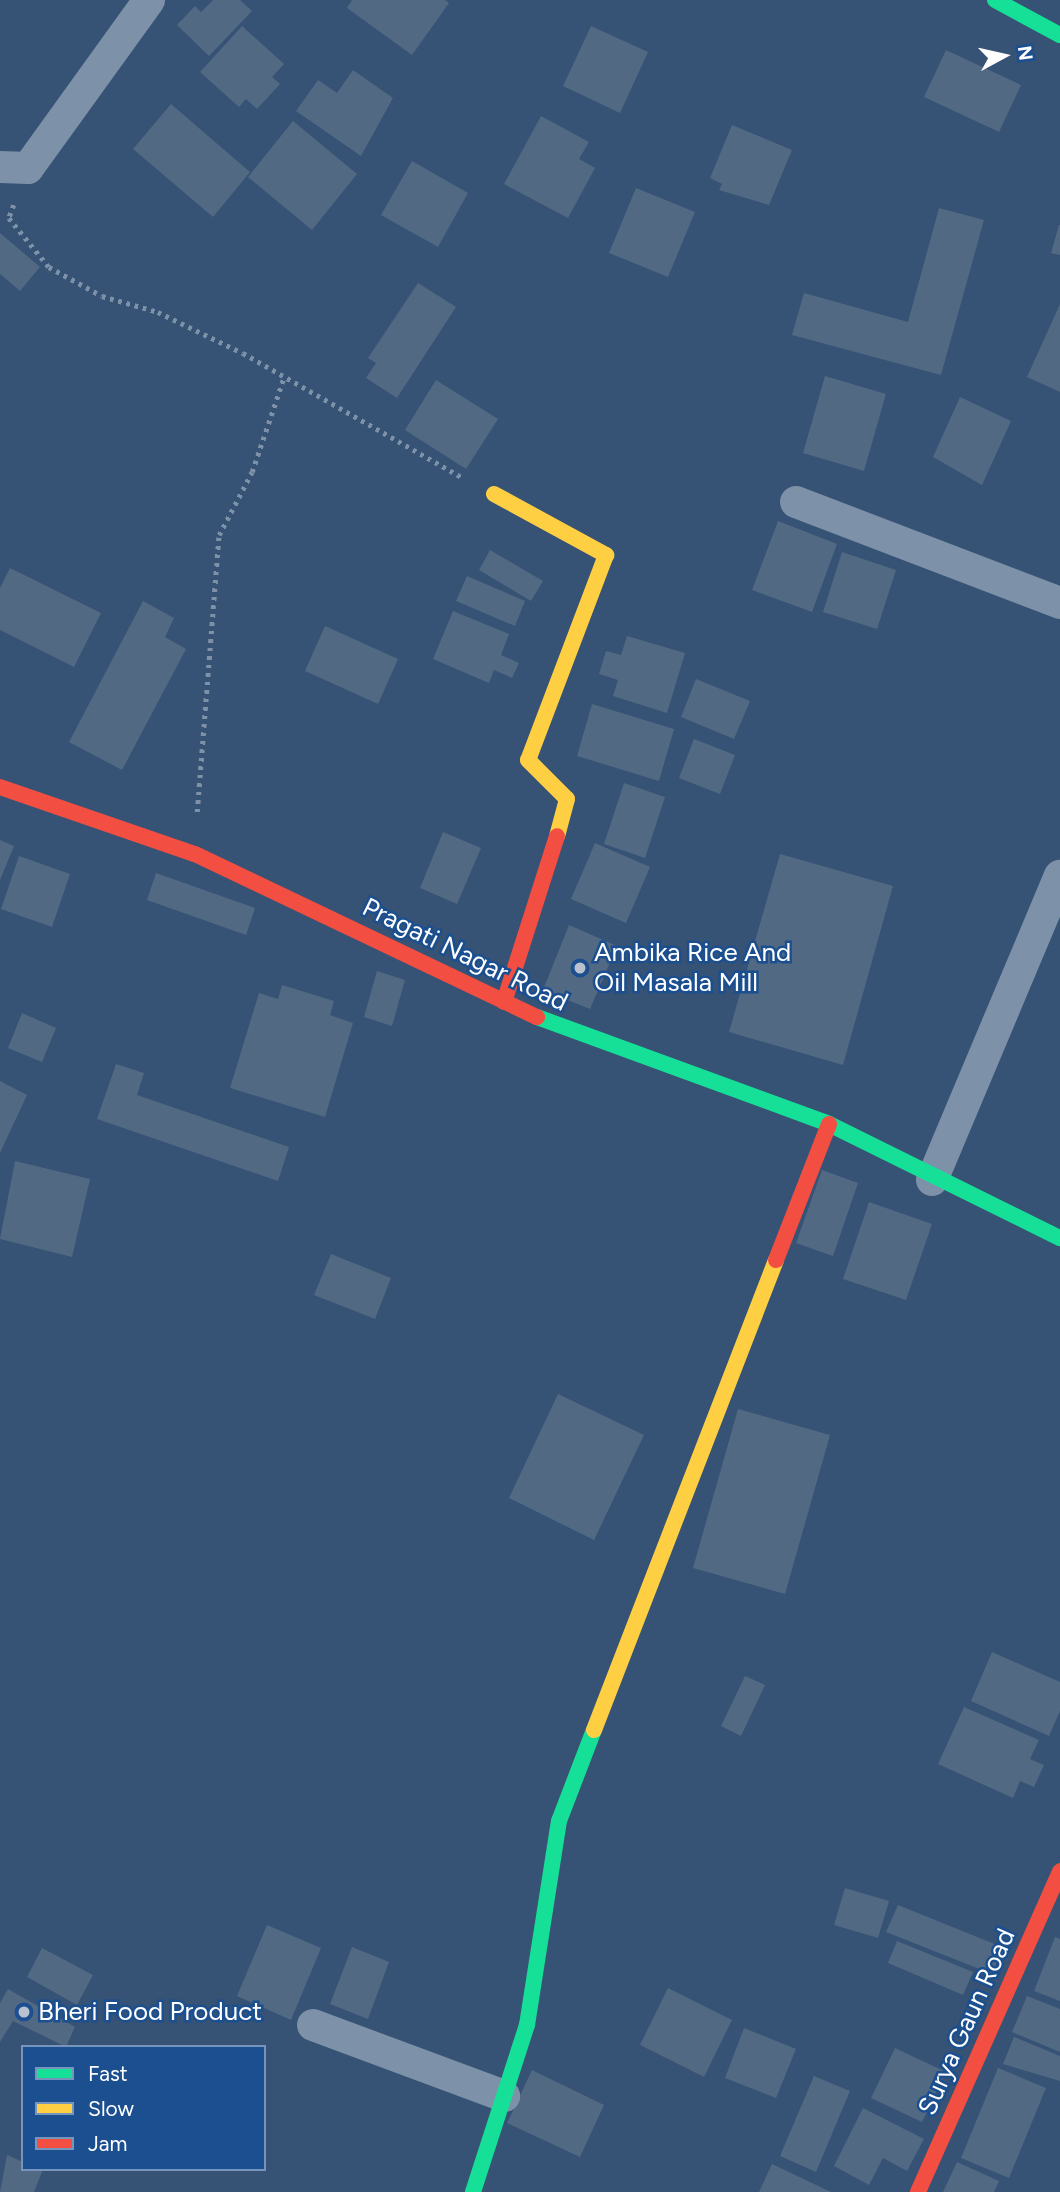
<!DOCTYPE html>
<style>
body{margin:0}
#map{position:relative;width:1060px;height:2192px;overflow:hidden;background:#365274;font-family:Figtree,sans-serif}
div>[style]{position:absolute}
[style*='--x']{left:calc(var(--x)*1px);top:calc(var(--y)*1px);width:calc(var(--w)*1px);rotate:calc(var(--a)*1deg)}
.building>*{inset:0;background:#526984}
.path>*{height:4.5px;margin-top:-2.25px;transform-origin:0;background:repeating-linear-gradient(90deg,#7d92a8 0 3.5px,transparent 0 8.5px)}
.street>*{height:32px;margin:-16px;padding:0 16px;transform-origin:16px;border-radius:16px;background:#7d92a8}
.fast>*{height:16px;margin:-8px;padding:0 8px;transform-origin:8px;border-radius:8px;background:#16e098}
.slow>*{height:16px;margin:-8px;padding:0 8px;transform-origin:8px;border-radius:8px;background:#ffcf43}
.jam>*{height:16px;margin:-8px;padding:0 8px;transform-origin:8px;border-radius:8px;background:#f24e42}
.dots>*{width:19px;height:19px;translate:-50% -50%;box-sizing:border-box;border:4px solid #1b4f8f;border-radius:50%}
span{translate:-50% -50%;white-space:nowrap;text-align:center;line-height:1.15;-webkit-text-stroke:5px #1b4f8f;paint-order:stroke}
.poi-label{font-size:26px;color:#fff}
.left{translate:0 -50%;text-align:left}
.street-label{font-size:26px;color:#fff}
.legend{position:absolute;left:21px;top:2045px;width:245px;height:126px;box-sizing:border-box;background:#1b4f8f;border:2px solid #7695bc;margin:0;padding:9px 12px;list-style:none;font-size:21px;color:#fff}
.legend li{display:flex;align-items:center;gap:14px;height:35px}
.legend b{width:35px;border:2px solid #7695bc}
.north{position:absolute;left:969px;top:21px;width:70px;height:70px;-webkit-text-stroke:5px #1b4f8f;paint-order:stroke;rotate:82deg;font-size:19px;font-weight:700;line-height:28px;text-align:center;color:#fff}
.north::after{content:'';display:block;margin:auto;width:24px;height:32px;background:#fff;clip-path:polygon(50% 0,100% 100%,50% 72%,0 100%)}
</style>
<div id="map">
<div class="building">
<i style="clip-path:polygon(213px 0,240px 0,252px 11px,209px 56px,177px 25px,195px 6px,201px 12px)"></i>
<i style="clip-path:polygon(352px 0,445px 0,449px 3px,412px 55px,347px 8px)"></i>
<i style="clip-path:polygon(242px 26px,284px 64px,272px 77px,280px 84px,257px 109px,246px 99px,239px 107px,200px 72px)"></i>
<i style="clip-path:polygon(591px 26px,648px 52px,620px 113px,563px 86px)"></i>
<i style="clip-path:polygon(946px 50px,1021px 85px,999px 132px,924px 97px)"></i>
<i style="clip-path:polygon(353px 70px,393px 98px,361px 156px,296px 111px,318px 80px,337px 93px)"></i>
<i style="clip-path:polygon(171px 104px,250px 172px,213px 217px,133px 149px)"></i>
<i style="clip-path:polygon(541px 116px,589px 142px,579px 159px,595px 168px,568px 218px,504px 184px)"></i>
<i style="clip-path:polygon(293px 121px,357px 174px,312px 230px,248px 177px)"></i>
<i style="clip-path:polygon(732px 125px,792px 150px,769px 205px,719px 190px,722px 184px,710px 178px)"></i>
<i style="clip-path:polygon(412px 161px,468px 193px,438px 247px,381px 215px)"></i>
<i style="clip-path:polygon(636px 188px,695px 212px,668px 277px,609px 253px)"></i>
<i style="clip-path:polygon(939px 208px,984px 220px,941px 375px,792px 335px,804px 293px,908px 322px)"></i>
<i style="clip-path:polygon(1059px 225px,1060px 225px,1060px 255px,1051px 253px)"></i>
<i style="clip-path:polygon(0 233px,40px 267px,20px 291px,0 274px)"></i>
<i style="clip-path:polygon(418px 283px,456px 307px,397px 398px,366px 378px,376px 363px,368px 358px)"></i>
<i style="clip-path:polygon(1060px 304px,1060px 392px,1027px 377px)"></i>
<i style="clip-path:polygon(825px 376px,886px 394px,864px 471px,803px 453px)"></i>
<i style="clip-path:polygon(436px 380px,498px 419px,466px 469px,405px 430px)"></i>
<i style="clip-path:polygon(960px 397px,1011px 421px,982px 485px,933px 457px)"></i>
<i style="clip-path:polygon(778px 521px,837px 544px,812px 612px,752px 590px)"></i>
<i style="clip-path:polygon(490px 550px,543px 581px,531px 601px,479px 570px)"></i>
<i style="clip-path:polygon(842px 552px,896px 570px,877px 629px,823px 612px)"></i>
<i style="clip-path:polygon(10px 568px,101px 613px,74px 667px,0 630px,0 588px)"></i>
<i style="clip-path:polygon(467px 576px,525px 601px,515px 626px,456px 601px)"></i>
<i style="clip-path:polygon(143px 601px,174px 618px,165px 637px,186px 649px,122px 770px,69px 742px)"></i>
<i style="clip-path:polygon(453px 611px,509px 634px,501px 655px,519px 663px,512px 678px,494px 670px,489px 683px,433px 659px)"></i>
<i style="clip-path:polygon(325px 626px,398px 659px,378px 704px,305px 671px)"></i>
<i style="clip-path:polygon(627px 636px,685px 653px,667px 713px,613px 696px,618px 680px,599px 674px,606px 651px,621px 655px)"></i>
<i style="clip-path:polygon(696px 679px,750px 701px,734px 739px,681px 717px)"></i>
<i style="clip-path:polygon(592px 704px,674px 729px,659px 781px,577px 756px)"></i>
<i style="clip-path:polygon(694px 739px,735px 755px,720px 794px,679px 778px)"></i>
<i style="clip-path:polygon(624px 783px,665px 797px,645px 858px,604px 844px)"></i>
<i style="clip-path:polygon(443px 832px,481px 848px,457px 904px,420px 888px)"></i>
<i style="clip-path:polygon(0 840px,14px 846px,0 880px)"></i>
<i style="clip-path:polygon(595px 843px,650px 867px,626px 923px,571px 899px)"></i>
<i style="clip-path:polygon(780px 854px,893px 886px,843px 1065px,729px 1032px)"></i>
<i style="clip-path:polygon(19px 856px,70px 874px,52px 927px,1px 909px)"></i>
<i style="clip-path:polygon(156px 873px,255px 908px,246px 935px,147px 900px)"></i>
<i style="clip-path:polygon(569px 925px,617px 946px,590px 1009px,543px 990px)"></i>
<i style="clip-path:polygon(377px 971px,405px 980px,392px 1026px,364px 1017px)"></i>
<i style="clip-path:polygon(282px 985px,334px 1001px,330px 1015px,353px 1023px,325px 1117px,230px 1088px,259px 993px,278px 999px)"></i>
<i style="clip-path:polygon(22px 1013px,56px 1028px,42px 1062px,8px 1048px)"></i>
<i style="clip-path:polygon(116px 1064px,144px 1073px,137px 1095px,289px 1147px,278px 1181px,97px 1119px)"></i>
<i style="clip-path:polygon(0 1081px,27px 1095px,0 1153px)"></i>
<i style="clip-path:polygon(15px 1161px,90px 1179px,72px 1257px,0 1239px)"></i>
<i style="clip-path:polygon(822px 1170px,858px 1183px,833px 1256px,796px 1243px)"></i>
<i style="clip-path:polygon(869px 1202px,932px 1224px,906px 1300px,843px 1279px)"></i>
<i style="clip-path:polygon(331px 1254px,391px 1278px,375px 1319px,314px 1295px)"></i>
<i style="clip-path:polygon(558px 1394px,644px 1435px,594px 1540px,509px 1498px)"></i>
<i style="clip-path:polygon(738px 1409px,830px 1435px,785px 1594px,693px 1568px)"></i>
<i style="clip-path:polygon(992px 1652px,1060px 1682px,1060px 1711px,1049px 1736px,971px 1701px)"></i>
<i style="clip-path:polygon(745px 1676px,765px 1685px,741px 1736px,721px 1726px)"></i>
<i style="clip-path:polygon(964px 1707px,1039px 1740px,1030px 1759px,1044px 1765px,1034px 1787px,1020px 1781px,1013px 1798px,938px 1764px)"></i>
<i style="clip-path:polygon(845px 1888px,889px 1901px,878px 1938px,834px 1925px)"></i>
<i style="clip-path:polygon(898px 1905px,1002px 1947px,992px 1974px,886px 1932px)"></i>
<i style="clip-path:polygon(267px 1925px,321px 1948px,291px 2020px,237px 1996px)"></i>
<i style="clip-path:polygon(1055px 1937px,1060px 1939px,1060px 2001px,1034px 1991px)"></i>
<i style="clip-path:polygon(897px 1941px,973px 1972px,963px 1995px,888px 1963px)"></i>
<i style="clip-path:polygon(352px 1947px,389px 1962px,368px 2019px,330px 2004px)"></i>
<i style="clip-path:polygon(42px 1948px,93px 1975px,77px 2005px,27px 1977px)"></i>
<i style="clip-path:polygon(668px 1988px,732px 2020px,704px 2077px,640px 2045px)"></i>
<i style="clip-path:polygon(8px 1989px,75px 2027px,66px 2047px,13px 2021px,0 2042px,0 2003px)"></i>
<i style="clip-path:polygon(1027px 1996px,1060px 2009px,1060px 2052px,1012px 2032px)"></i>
<i style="clip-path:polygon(744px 2028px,796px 2049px,776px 2098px,725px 2078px)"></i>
<i style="clip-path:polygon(1014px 2037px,1060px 2056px,1060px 2081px,1003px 2064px)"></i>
<i style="clip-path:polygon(895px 2048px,946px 2072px,922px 2122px,871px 2098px)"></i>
<i style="clip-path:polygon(998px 2068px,1046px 2088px,1009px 2178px,961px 2158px)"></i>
<i style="clip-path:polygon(532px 2070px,604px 2105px,580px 2157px,507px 2123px)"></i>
<i style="clip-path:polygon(814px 2076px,850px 2091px,816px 2172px,780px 2156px)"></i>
<i style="clip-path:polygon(863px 2108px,924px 2139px,907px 2171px,883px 2158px,869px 2185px,834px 2166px)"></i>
<i style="clip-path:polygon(7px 2155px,23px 2162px,23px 2169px,43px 2169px,34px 2192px,0 2192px)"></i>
<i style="clip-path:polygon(957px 2162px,999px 2181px,994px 2192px,943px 2192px)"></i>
<i style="clip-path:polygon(772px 2164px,831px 2192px,759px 2192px)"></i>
</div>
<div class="path">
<i style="--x:14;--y:205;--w:14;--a:111"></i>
<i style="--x:9;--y:218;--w:63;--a:50.8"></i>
<i style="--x:49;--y:267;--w:60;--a:28.7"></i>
<i style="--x:102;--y:296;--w:58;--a:15.9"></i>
<i style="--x:158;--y:312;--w:94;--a:25.8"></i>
<i style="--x:243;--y:353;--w:251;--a:29.6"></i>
<i style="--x:197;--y:812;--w:278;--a:-85.5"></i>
<i style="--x:219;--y:535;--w:71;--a:-62.4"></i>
<i style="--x:252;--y:472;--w:100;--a:-71.4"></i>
</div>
<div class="street">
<i style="--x:0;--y:167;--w:28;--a:2"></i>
<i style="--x:28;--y:168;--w:207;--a:-54.2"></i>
<i style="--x:796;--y:502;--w:283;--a:20.9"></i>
<i style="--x:932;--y:1180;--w:330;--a:-67.2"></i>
<i style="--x:313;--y:2025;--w:204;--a:20.4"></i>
</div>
<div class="fast">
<i style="--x:995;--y:0;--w:74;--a:28.3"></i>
<i style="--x:537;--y:1017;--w:311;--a:20.1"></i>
<i style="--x:829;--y:1124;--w:258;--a:26.3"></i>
<i style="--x:473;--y:2192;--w:176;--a:-72.1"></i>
<i style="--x:527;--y:2025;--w:206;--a:-81.1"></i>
<i style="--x:559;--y:1821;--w:97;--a:-69"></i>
</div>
<div class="slow">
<i style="--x:494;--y:494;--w:128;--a:28.6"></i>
<i style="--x:606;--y:555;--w:219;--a:110.8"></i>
<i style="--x:528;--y:760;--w:55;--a:45"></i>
<i style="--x:567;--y:799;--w:38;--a:105"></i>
<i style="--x:594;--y:1730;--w:504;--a:-68.83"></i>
</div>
<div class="jam">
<i style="--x:0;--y:787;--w:206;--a:19"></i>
<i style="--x:195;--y:854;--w:379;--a:25.5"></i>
<i style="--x:504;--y:1002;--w:174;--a:-72.3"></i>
<i style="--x:776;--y:1260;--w:146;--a:-68.7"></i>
<i style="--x:918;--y:2192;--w:351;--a:-66.1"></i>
</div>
<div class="dots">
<i style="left:580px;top:968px;background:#b9c2ce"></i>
<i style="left:24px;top:2012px;background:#b9c2ce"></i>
</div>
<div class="poi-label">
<span class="left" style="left:594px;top:968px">Ambika Rice And<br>Oil Masala Mill</span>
<span class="left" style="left:38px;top:2012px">Bheri Food Product</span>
</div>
<div class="street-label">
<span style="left:465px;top:955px;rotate:26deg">Pragati Nagar Road</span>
<span style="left:967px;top:2022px;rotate:-66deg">Surya Gaun Road</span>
</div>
<ul class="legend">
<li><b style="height:9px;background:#16e098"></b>Fast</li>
<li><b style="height:9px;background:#ffcf43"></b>Slow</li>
<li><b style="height:9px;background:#f24e42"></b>Jam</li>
</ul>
<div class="north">N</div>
</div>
